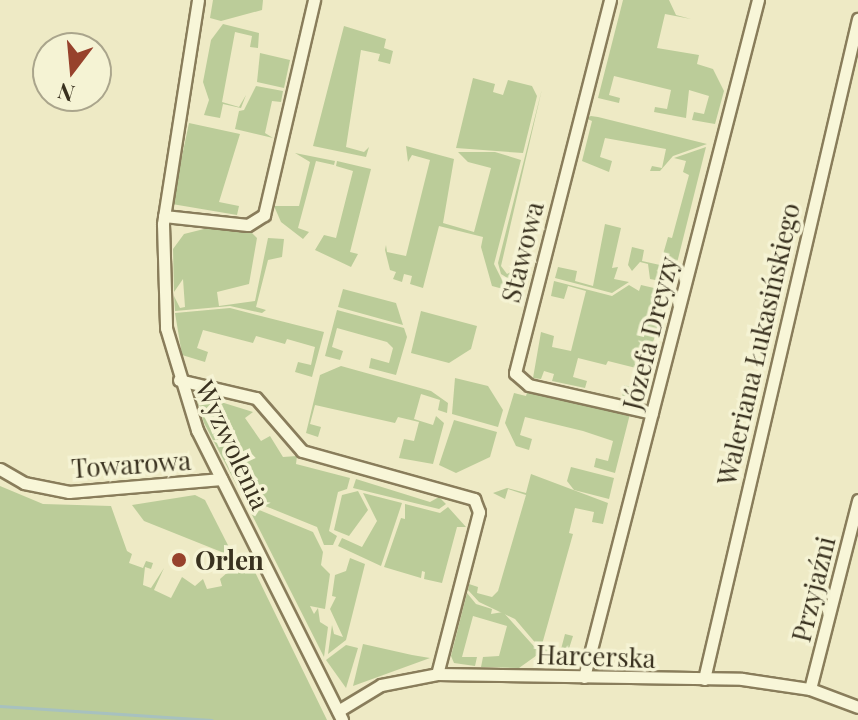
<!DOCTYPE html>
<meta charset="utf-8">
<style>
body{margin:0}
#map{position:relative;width:858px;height:720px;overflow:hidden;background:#eeeac5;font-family:"Playfair Display",serif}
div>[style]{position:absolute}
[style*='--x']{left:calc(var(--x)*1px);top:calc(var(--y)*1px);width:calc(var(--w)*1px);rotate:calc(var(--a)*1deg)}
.green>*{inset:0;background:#bc9}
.stream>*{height:3px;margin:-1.5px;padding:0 1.5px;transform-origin:1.5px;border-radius:1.5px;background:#a7c1bf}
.roads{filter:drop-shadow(2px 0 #897d5b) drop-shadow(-2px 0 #897d5b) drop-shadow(0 2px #897d5b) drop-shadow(0 -2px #897d5b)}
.minor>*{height:11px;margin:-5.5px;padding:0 5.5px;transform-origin:5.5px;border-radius:5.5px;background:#f8f6d8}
.dots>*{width:22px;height:22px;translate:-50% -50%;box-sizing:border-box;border:4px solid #f5f3d4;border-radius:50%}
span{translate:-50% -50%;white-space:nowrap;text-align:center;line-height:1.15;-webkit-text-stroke:7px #f5f3d4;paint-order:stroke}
.street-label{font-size:26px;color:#39311f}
.poi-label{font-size:26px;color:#39311f;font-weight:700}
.left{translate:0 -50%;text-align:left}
.north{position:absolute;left:32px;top:32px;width:80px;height:80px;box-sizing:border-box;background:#f5f3d4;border:2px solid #aaa58c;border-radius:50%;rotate:196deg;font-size:22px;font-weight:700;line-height:32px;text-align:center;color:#39311f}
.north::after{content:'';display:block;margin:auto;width:28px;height:36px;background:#97422c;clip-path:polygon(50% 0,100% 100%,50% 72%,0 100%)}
</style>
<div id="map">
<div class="green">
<i style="clip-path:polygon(213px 0,263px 0,262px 10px,221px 21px,210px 18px)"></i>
<i style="clip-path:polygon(623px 0,669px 0,676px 15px,691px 19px,665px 14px,657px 48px,699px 55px,697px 64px,713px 69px,724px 91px,715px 124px,692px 120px,694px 112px,704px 114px,709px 96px,689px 90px,686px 118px,654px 112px,655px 107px,667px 109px,671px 90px,614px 76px,609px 95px,620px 98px,619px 103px,598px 98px)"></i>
<i style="clip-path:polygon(223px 24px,259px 33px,258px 48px,250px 47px,252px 36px,235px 32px,222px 102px,239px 107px,246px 95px,241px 108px,223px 104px,220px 118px,204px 115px,209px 100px,203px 82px,211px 40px)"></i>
<i style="clip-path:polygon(344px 26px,386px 39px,384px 48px,393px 51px,390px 64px,378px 61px,380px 54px,361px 50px,346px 147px,364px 152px,369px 147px,366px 157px,313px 146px)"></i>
<i style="clip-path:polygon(260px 53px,290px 60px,284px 88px,257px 82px)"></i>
<i style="clip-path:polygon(473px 78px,495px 84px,493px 92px,503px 95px,508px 80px,532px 86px,537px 96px,523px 153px,456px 148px)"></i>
<i style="clip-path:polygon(256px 86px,283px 91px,281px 102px,272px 101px,265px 133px,273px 138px,235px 129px,239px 111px,244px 110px)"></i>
<i style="clip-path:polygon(542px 89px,501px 266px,507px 274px,520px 266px,528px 268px,525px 279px,511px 280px,501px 274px,498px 263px)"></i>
<i style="clip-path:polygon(591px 116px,598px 117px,707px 144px,673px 156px,660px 171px,650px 171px,652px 166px,662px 168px,666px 149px,605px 138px,600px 157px,612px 161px,609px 172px,582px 161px,592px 121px,585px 118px)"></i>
<i style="clip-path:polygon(189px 123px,240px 134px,219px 202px,239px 206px,237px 215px,172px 204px)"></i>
<i style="clip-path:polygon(406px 146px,454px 159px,443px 223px,474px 232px,491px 168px,468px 162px,458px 152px,495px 152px,521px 160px,494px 264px,507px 290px,492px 286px,481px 247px,483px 237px,439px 226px,423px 288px,410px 284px,412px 276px,404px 274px,402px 282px,393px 279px,396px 272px,390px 270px,385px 250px,386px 245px,387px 252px,406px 256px,430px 160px,412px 155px,408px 162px)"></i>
<i style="clip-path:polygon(706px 147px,672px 283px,650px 279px,648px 264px,640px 262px,632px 271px,628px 265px,632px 247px,644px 250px,642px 261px,660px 265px,668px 237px,672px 238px,689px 175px,683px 172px,686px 161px,674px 158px)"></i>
<i style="clip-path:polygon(295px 153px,335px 161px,334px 165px,316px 161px,298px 228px,309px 232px,303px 239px,281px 222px,274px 206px,299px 206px,310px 162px)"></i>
<i style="clip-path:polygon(337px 161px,371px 169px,350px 252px,358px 254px,351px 267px,315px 250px,324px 235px,336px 238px,353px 171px,336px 166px)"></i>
<i style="clip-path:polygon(605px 224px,621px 228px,612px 268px,618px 267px,614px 279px,629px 282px,612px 293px,555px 278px,558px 267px,577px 271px,575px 281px,593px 286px)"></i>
<i style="clip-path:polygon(212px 227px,250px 231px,257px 238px,249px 284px,217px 292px,219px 306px,255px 301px,268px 238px,284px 239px,282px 257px,268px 260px,256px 307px,266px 310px,262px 313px,230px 306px,175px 311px,174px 296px,180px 308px,185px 307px,183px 279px,174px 292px,173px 249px,184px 234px)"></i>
<i style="clip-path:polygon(554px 281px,612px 296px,629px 285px,639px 291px,641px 285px,667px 291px,638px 398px,622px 397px,624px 385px,635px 388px,640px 369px,608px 361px,606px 365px,578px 358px,573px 377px,587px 381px,585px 388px,552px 381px,554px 374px,544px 371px,541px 379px,533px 378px,541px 332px,554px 336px,552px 347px,571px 351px,586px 291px,568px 286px,564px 299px,551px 296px)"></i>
<i style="clip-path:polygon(343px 289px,396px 303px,403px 325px,338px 307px)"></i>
<i style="clip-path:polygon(230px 308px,324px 332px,312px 377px,295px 372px,298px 362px,311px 365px,315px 347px,287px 339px,285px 344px,256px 336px,253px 343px,203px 330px,197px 348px,208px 352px,205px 362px,182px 355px,175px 313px)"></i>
<i style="clip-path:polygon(337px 310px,404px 328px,407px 337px,396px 375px,369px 368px,371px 358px,389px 363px,393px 348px,387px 342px,337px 328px,332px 347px,343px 351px,340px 360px,325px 356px)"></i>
<i style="clip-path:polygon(421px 311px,477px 326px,471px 349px,449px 363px,411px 353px)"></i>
<i style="clip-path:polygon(341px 366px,431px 391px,448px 403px,447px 413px,438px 410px,440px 400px,421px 394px,414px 419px,433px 425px,436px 416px,444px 423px,433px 464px,399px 458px,404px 439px,414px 441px,419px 422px,398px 417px,395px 423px,315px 405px,310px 424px,321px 427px,318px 437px,306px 433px,320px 375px)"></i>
<i style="clip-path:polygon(455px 378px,488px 386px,503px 410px,498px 427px,452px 414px)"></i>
<i style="clip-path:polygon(528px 389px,630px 414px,615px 473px,594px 467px,596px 458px,608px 461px,613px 441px,583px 431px,525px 417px,520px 435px,532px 439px,529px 450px,516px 446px,505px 423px,514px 393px,526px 396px)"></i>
<i style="clip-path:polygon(207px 390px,208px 398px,253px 412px,245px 418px,261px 441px,270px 436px,283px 457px,297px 456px,296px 464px,350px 478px,347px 489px,338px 492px,329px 531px,337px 536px,333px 545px,324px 545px,317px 527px,243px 497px,204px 423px,197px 401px)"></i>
<i style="clip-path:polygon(454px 420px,497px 432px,490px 457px,456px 473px,439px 465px)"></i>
<i style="clip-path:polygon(571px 467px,614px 478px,609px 499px,574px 490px,567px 481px)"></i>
<i style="clip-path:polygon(531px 474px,608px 503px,603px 524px,592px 522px,594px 512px,575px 508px,569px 533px,573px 534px,541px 648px,560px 653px,565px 634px,573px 636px,566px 658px,544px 653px,515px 619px,479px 602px,468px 590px,469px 584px,478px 587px,477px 593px,492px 597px,498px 591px,526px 495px,508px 489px,505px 499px,493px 493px,507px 488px,526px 493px)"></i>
<i style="clip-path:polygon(356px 479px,430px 502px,439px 497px,446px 504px,439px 509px,353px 488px)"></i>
<i style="clip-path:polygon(0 486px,43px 504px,111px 506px,127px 551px,132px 554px,129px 563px,143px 568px,146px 561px,153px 563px,151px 569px,145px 567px,143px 585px,151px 588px,164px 568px,154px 590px,171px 598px,182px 577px,195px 586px,203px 579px,207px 589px,222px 586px,220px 579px,228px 572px,254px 570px,327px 720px,0 720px)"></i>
<i style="clip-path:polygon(358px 491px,368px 510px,349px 536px,334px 530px,342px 495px)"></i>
<i style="clip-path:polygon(363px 493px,402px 503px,381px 566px,338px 546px,342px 538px,362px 547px,377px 521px)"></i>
<i style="clip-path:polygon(195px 495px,205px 500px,234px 557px,144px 521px,132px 505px)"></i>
<i style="clip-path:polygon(405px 504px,440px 513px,448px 507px,466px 527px,457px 527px,442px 583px,424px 579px,425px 572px,422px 571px,421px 578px,384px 567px,401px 518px,405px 519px)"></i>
<i style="clip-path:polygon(247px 505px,313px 532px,323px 552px,321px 565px,330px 574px,325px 609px,310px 606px,314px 614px,318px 608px,320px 622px,328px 627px,324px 657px)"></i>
<i style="clip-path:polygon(350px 558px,365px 564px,346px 640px,328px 654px,332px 625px,334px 634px,343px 637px,330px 609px,336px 597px,332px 596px,335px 575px,346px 571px)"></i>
<i style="clip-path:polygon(467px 593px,476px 604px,492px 609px,491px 614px,503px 612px,540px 653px,519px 668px,481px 667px,483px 657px,499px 656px,507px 626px,473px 616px,462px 657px,477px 657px,475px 666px,454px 663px,451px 656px)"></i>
<i style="clip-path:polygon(363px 644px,412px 655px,430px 658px,353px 686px)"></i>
<i style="clip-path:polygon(346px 645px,358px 648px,346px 688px,326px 660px)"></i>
</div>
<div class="stream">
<i style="--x:0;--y:706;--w:212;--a:3.8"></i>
</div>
<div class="roads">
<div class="minor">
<i style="--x:198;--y:0;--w:227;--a:98.9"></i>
<i style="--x:163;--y:224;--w:104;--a:88.3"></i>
<i style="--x:166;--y:328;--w:107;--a:73.1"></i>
<i style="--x:197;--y:430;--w:324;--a:63.4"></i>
<i style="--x:610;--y:0;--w:385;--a:104.3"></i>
<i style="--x:515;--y:373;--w:18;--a:41"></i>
<i style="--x:529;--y:385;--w:126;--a:12.8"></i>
<i style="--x:164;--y:216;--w:84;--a:6.1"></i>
<i style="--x:248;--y:225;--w:19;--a:-32"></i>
<i style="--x:264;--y:215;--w:221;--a:-76.9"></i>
<i style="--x:179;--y:380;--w:79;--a:13.2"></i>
<i style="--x:256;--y:398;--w:70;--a:49"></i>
<i style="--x:302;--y:451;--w:179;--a:15.6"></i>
<i style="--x:474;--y:499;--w:14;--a:69"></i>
<i style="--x:479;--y:512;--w:167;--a:104.5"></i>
<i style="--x:0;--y:469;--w:28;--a:30"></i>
<i style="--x:24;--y:483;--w:46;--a:11.3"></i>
<i style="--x:69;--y:492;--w:153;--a:-4.9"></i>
<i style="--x:584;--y:677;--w:699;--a:-75.59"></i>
<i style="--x:704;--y:679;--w:678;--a:-76.87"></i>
<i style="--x:810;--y:689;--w:195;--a:-75.7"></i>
<i style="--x:338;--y:711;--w:50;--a:-31.2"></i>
<i style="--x:381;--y:685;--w:57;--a:-11.1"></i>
<i style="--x:437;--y:674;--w:305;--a:0.9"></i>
<i style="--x:742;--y:679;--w:69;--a:8.4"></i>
<i style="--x:810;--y:689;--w:51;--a:20.6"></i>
</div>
</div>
<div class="dots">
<i style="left:179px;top:560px;background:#97422c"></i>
</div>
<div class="street-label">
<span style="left:522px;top:252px;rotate:-76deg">Stawowa</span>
<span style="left:650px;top:333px;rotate:-76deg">Józefa Dreyzy</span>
<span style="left:758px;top:344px;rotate:-77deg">Waleriana Łukasińskiego</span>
<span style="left:233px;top:445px;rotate:65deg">Wyzwolenia</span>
<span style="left:131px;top:464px;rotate:-4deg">Towarowa</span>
<span style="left:813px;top:589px;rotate:-76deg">Przyjaźni</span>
<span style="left:596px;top:656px;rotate:2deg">Harcerska</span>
</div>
<div class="poi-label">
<span class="left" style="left:195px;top:560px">Orlen</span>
</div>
<div class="north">N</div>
</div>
